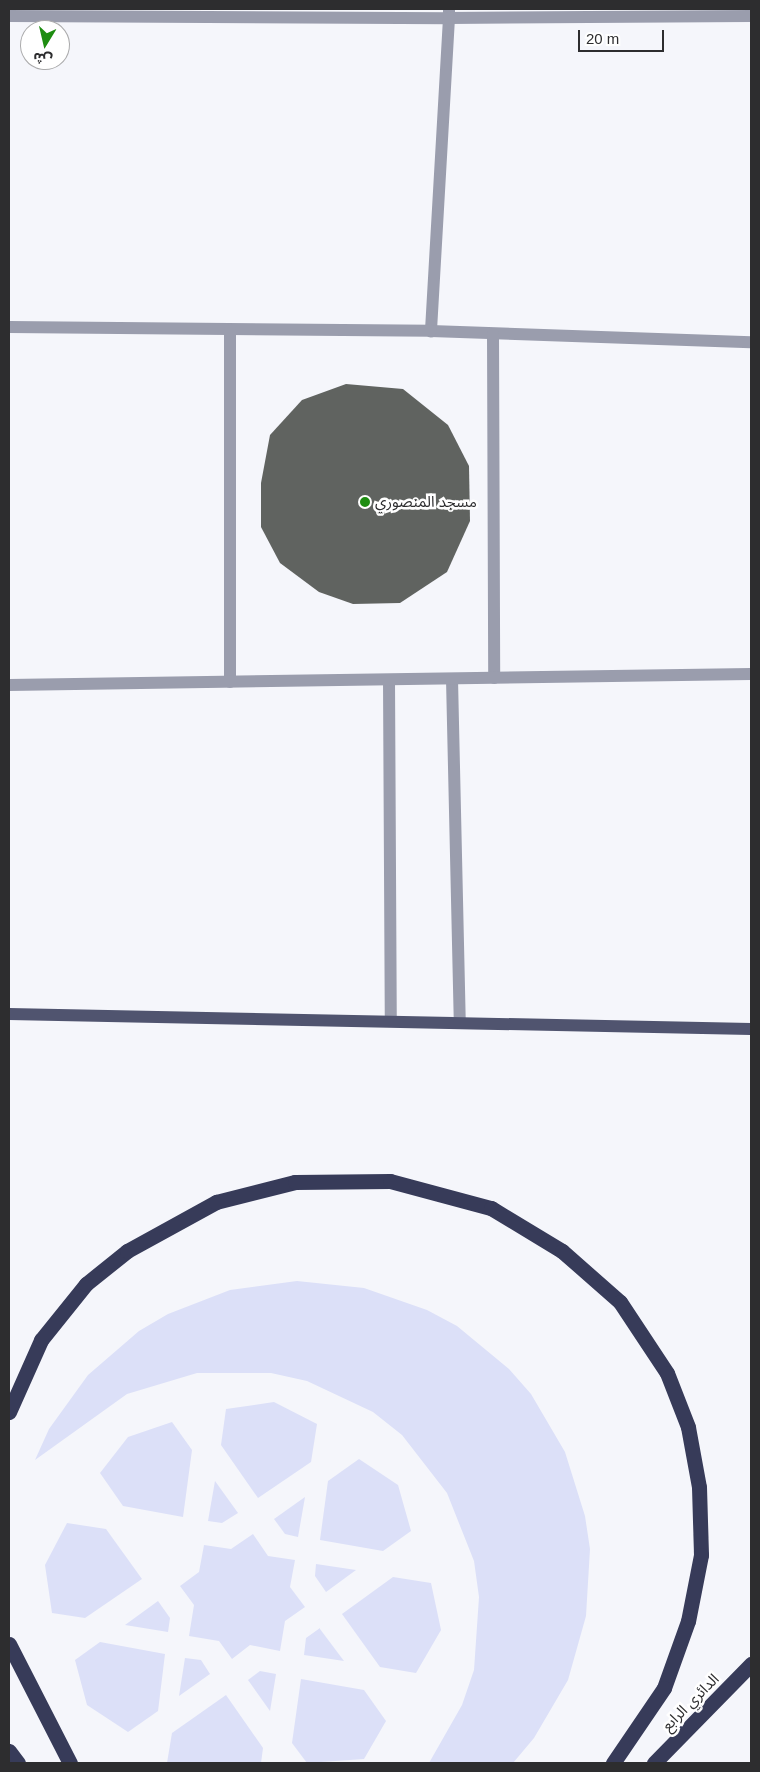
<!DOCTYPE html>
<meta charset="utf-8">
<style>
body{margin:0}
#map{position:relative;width:760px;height:1772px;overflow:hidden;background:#f5f6fb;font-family:Arial,"Noto Sans Arabic",sans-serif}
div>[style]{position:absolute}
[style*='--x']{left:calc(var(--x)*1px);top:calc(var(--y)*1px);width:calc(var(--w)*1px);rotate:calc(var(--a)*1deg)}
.green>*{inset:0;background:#dce0f8}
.building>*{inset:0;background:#606360}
.minor>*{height:12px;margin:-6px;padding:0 6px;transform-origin:6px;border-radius:6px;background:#9a9dad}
.major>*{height:12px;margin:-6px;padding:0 6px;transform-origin:6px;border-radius:6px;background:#50546f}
.highway>*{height:15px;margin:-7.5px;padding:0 7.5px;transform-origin:7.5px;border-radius:7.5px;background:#373b59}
.dots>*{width:14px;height:14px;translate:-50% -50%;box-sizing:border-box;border:2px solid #fff;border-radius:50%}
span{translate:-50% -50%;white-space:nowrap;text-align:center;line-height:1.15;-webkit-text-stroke:5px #fff;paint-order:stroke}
.poi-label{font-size:15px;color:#2d2d2f}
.left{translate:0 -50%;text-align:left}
.street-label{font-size:15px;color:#2d2d2f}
.frame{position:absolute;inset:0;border:10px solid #2d2d2f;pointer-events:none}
.north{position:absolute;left:20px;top:20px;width:50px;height:50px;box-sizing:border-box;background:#fff;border:1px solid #ababac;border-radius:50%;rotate:189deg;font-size:14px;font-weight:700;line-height:20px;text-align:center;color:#2d2d2f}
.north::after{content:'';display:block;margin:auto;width:18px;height:22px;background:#1e8d11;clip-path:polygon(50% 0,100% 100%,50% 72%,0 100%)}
.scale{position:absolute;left:578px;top:30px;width:86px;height:22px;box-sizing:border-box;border:2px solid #2d2d2f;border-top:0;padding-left:6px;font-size:15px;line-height:18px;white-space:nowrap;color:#2d2d2f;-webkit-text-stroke:4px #fff;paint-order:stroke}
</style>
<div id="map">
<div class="green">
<i style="clip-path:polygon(297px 1281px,364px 1288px,427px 1310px,457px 1326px,509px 1369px,531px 1394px,565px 1452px,585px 1516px,590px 1549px,586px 1616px,568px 1680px,534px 1738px,513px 1763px,429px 1763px,462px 1705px,474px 1670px,479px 1597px,474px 1561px,447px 1493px,402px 1435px,373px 1412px,307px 1381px,271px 1373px,197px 1373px,127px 1394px,35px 1460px,49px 1429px,88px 1375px,139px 1331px,168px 1314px,230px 1290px)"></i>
<i style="clip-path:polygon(274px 1402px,317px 1424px,311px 1462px,258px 1498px,221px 1445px,226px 1409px)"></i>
<i style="clip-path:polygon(172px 1422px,192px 1450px,183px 1517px,123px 1506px,100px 1473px,128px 1437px)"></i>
<i style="clip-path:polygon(359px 1459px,398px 1485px,411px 1531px,383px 1551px,320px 1540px,328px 1481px)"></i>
<i style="clip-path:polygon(215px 1481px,238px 1513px,222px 1523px,208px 1521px)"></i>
<i style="clip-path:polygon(305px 1497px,298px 1537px,285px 1534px,274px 1519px)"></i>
<i style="clip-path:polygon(67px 1523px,106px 1529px,142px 1579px,85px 1618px,52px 1613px,45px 1565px)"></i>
<i style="clip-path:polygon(253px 1534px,268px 1556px,295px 1560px,290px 1587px,305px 1607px,285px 1621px,280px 1651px,250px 1645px,232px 1659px,219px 1641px,189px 1636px,194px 1605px,180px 1586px,199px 1572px,204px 1545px,231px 1549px)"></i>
<i style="clip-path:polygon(316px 1564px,356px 1570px,326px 1592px,315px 1576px)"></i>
<i style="clip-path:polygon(393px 1577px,431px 1583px,441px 1630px,416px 1673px,380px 1667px,342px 1614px)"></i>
<i style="clip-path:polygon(158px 1601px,170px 1618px,168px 1632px,125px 1625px)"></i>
<i style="clip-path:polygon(320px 1628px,320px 1629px,344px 1661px,304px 1655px,306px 1638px)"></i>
<i style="clip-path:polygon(100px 1642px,165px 1654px,158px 1711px,128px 1732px,87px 1705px,75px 1660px)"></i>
<i style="clip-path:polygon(185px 1658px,201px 1660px,210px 1674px,179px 1696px)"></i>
<i style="clip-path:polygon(260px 1671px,276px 1674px,270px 1711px,248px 1680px)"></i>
<i style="clip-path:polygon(301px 1679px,364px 1690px,386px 1721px,364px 1759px,307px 1763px,292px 1743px)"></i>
<i style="clip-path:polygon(226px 1695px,263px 1748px,261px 1763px,167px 1763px,172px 1733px)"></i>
</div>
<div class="building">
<i style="clip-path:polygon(346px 384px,403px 389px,448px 425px,469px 466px,470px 521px,447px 572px,400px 603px,353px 604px,319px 592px,280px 563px,261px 527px,261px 483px,270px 435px,302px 400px)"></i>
</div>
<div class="minor">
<i style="--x:449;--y:9;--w:9;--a:90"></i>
<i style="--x:449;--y:18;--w:302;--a:-0.4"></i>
<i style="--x:9;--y:16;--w:440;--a:0.3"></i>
<i style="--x:449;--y:18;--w:314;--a:93.3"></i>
<i style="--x:431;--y:331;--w:320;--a:2"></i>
<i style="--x:9;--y:327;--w:422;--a:0.5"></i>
<i style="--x:493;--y:334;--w:344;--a:89.8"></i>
<i style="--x:452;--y:679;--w:344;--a:88.7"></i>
<i style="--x:389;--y:680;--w:341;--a:89.7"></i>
<i style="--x:230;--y:682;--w:352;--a:-90"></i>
<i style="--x:9;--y:685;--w:742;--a:-0.85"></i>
</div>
<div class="major">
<i style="--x:9;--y:1014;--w:742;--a:1.16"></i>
</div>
<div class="highway">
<i style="--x:9;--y:1412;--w:79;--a:-66"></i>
<i style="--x:41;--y:1340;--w:72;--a:-51.2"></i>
<i style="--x:86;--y:1284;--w:53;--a:-38.8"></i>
<i style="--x:127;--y:1251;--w:102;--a:-28.8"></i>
<i style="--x:216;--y:1202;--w:81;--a:-14.2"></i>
<i style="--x:295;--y:1182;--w:95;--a:-0.6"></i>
<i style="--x:390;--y:1181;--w:105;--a:15"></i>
<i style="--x:491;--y:1208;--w:83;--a:31.2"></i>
<i style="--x:562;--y:1251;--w:77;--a:41.3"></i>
<i style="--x:620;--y:1302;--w:85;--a:56.5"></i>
<i style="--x:667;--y:1373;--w:58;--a:68.7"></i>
<i style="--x:688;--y:1427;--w:61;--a:79.6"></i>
<i style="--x:699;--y:1487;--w:68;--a:88.3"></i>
<i style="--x:701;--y:1555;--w:67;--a:101.1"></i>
<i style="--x:688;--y:1621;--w:71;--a:109.7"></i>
<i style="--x:664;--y:1688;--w:91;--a:124.2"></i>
<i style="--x:9;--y:1644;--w:134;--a:62.9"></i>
<i style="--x:9;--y:1751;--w:15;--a:53"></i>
<i style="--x:654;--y:1763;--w:139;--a:-45.6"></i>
</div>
<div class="dots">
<i style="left:365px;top:502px;background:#1e8d11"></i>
</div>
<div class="poi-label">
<span class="left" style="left:375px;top:502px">مسجد المنصوري</span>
</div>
<div class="street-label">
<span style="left:690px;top:1702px;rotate:-45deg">الدائري الرابع</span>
</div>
<div class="frame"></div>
<div class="north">ش</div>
<div class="scale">20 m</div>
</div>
